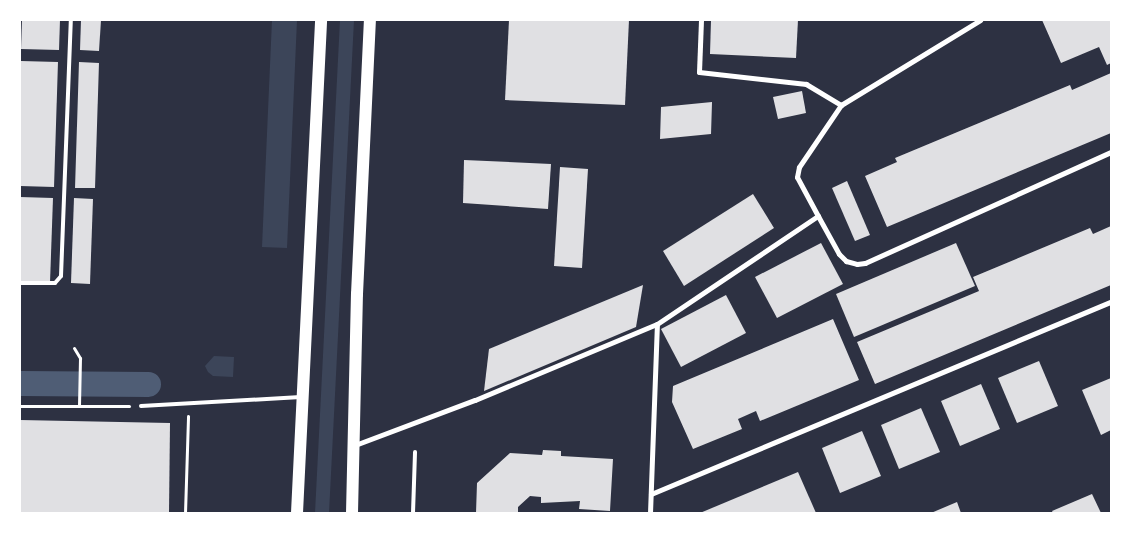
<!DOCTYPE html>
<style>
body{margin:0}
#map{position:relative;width:1131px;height:533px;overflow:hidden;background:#2d3142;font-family:Montserrat,sans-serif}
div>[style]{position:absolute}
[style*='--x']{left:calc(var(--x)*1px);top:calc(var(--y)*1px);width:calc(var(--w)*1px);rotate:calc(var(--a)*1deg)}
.green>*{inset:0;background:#3c4559}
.canal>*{height:25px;margin:-12.5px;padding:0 12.5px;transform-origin:12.5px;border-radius:12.5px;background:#4f5d75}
.building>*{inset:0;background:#e0e0e3}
.path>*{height:3px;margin:-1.5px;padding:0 1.5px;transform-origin:1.5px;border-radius:1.5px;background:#fff}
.service>*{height:4px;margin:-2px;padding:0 2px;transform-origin:2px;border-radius:2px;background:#fff}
.minor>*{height:5px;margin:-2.5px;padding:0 2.5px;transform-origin:2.5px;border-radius:2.5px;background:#fff}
.primary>*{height:12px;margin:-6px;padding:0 6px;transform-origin:6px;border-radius:6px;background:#fff}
span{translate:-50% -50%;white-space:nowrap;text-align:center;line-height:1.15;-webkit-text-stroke:4px #fff;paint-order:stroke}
.frame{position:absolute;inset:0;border:21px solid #fff;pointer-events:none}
</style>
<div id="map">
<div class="green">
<i style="clip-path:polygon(272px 20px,297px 20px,287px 248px,262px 247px)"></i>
<i style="clip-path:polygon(340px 20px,354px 20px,329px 513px,315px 513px)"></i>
<i style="clip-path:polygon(214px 356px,234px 357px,233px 377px,213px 376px,208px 372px,205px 366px)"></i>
</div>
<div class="canal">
<i style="--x:20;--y:383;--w:128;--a:0.4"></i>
</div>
<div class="building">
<i style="clip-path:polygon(22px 20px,60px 20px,59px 50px,21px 49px)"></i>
<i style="clip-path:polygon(81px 20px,101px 20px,99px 51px,80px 50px)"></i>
<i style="clip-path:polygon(509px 20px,629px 20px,625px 105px,505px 100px)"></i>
<i style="clip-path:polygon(711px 20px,798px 20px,796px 58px,710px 54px)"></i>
<i style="clip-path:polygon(1042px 20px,1111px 20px,1111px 63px,1107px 65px,1099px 47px,1061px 63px)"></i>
<i style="clip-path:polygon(21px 61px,58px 62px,54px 187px,20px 186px)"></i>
<i style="clip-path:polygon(79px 62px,99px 63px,95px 188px,75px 188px)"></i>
<i style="clip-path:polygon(1111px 73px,1111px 133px,887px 227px,865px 176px,897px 162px,895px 158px,1070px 85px,1072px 90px)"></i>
<i style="clip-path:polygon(802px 91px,806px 113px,778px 119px,773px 97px)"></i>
<i style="clip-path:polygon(712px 102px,711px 134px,660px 139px,661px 107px)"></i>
<i style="clip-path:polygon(464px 160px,551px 164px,548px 209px,463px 203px)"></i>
<i style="clip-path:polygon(560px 167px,588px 169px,582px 268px,554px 266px)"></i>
<i style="clip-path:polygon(847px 181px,870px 235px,855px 241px,832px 188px)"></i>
<i style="clip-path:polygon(753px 194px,774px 228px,684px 286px,663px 251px)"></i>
<i style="clip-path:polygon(20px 197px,53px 198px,50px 283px,20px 282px)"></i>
<i style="clip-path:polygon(74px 198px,93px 199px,90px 284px,71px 283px)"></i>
<i style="clip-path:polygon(1111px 226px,1111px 285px,875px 384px,857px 342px,979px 291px,973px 277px,1090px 228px,1093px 234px)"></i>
<i style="clip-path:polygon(821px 243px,843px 284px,777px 318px,755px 277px)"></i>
<i style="clip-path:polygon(956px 243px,975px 286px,854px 337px,836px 294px)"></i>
<i style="clip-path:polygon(643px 285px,636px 327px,484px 391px,489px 349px)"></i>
<i style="clip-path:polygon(726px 295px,746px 333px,681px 367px,661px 329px)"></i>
<i style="clip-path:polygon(833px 319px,859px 380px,760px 421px,756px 411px,738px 419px,742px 429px,693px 449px,672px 402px,673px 386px)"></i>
<i style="clip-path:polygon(1039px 361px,1058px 406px,1017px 423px,998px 378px)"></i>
<i style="clip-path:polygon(1111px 378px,1111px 430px,1101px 435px,1082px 390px)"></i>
<i style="clip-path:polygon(981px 384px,1000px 429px,960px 446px,941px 401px)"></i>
<i style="clip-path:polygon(921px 408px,940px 452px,899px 469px,881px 425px)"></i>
<i style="clip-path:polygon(20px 420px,170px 423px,169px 513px,20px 512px)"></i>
<i style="clip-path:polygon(862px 431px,881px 476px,840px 493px,822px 448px)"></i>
<i style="clip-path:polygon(543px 450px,561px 451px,561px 456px,613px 459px,610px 511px,579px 509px,580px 501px,541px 503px,541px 497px,530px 496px,518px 507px,518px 513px,476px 513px,477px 483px,510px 453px,542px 455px)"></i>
<i style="clip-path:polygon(798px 472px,816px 513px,700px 513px)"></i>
<i style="clip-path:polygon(1092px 494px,1101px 513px,1053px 513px,1052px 511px)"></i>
<i style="clip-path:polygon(957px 502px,961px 513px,931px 513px)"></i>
</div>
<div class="path">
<i style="--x:74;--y:348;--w:12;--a:59"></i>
<i style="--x:80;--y:358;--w:48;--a:91.2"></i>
<i style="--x:20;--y:406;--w:109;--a:0"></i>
<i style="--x:185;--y:513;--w:97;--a:-88.2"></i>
</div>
<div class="service">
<i style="--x:20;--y:283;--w:35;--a:0"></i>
<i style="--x:55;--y:283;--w:9;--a:-49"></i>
<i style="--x:61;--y:276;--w:256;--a:-87.8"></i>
<i style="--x:141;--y:406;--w:160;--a:-3.2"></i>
<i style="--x:413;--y:513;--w:61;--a:-88.1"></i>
</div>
<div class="minor">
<i style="--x:701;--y:20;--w:52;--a:92.2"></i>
<i style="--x:699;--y:72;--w:108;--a:6.4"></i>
<i style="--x:806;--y:84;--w:41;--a:31"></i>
<i style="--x:818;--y:216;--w:43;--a:61.1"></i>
<i style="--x:839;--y:254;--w:10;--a:45"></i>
<i style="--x:846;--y:261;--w:11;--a:15"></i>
<i style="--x:857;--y:264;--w:8;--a:-7"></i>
<i style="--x:865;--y:263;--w:270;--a:-24.3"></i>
<i style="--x:355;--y:445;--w:128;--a:-20.6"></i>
<i style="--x:475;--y:400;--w:197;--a:-22.7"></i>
<i style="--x:657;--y:324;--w:194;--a:-33.9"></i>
<i style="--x:818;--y:216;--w:44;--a:-118.3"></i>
<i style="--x:797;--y:177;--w:10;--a:-79"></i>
<i style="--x:799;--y:167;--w:75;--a:-55.9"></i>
<i style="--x:841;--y:105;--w:163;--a:-31.4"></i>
<i style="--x:651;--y:494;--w:498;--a:-22.7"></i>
<i style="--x:650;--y:513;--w:189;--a:-87.9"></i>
</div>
<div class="primary">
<i style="--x:297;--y:513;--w:494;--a:-87.2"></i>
<i style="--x:352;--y:513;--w:219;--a:-88.7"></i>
<i style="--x:357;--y:294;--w:274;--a:-87.3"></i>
</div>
<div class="frame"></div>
</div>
